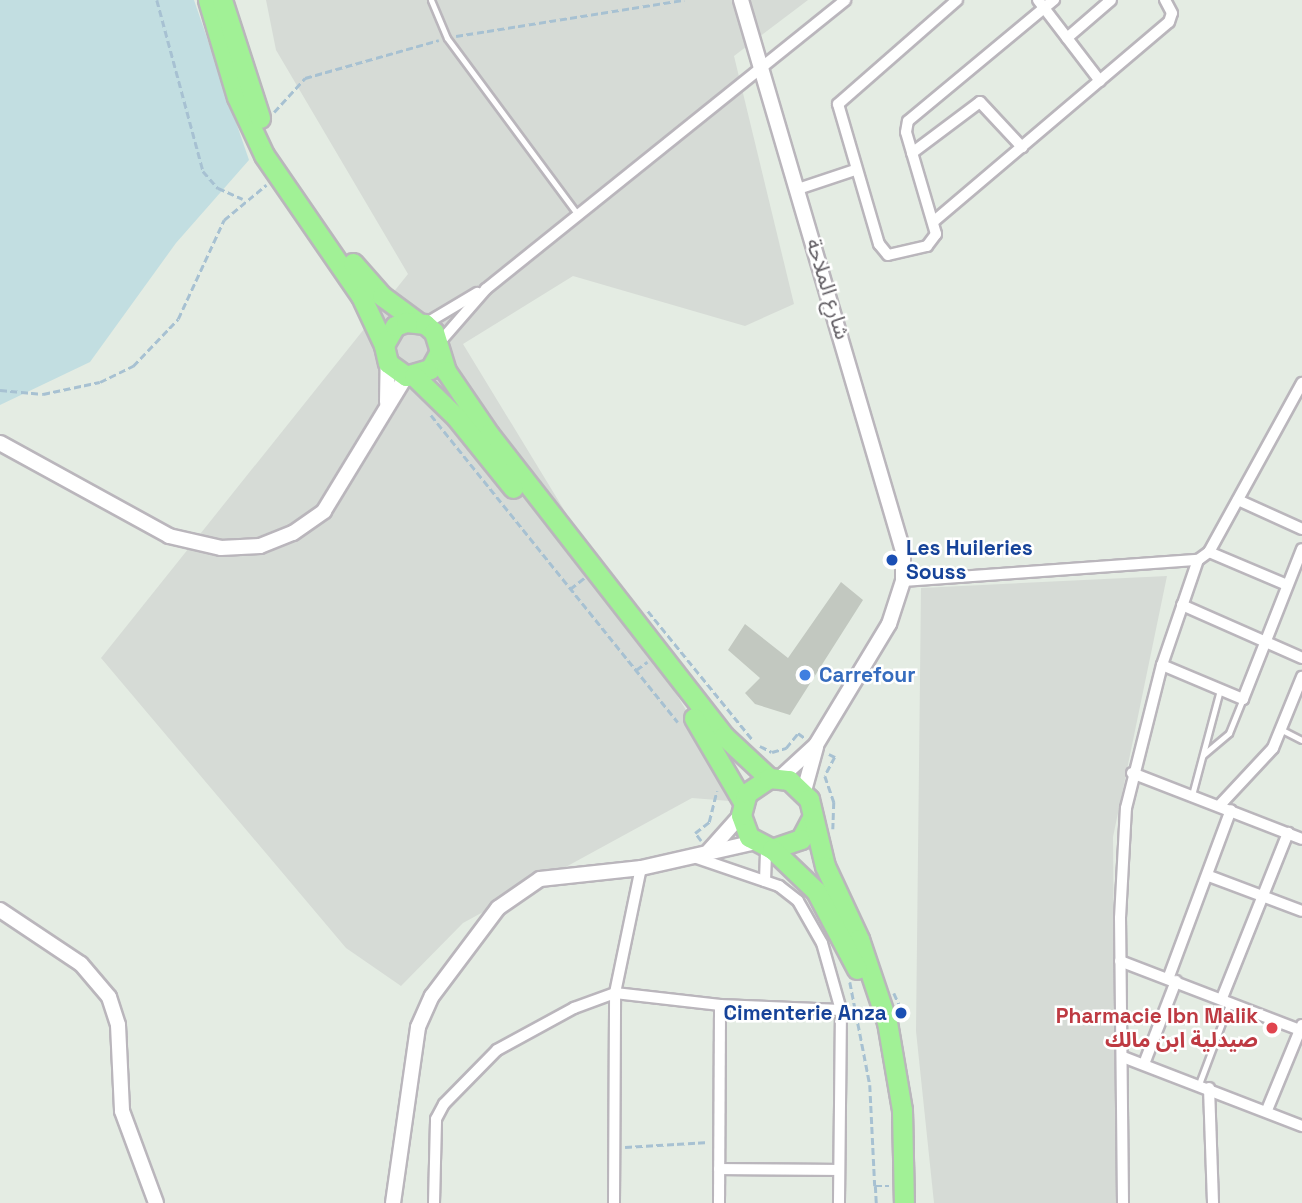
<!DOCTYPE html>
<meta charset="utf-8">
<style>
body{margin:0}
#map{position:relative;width:1302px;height:1203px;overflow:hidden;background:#e4ece3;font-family:"Space Grotesk","Noto Sans Arabic",sans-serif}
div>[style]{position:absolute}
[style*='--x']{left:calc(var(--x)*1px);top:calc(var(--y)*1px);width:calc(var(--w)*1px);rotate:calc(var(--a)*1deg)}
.industrial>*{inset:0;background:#d6dbd6}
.green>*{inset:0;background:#c2dee1}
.building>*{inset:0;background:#c2c8c0}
.path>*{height:2.5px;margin-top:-1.25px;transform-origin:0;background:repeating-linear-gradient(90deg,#a7c1d2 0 7px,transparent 0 10.5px)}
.roads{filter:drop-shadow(2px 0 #bab6bc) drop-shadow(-2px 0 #bab6bc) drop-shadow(0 2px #bab6bc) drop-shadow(0 -2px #bab6bc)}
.lane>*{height:5px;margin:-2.5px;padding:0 2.5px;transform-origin:2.5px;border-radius:2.5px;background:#fff}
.street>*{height:10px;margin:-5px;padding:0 5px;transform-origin:5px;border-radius:5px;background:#fff}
.secondary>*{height:14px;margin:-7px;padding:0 7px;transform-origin:7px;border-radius:7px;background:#fff}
.highway>*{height:19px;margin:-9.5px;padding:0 9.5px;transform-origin:9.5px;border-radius:9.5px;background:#a1f196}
.dots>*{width:19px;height:19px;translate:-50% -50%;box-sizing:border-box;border:4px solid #fff;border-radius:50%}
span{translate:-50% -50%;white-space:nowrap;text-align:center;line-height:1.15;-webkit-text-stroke:5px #fff;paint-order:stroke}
.street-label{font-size:21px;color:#605c62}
.transit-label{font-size:21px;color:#164399;font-weight:700}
.left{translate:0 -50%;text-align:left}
.right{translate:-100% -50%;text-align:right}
.shop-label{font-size:21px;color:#366cbe;font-weight:700}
.health-label{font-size:21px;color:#be3a42;font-weight:700}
</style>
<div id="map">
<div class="industrial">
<i style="clip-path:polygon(266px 0,808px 0,734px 56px,794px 304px,745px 326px,573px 276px,463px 344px,742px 802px,692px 798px,463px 923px,401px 986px,346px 948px,101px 658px,408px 274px,276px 50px)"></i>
<i style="clip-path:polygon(1167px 576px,1113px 837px,1116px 1203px,934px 1203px,916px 1031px,921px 588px)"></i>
</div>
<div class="green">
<i style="clip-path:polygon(0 0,194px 0,249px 160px,176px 243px,90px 362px,0 405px)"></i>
</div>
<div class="building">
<i style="clip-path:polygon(841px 582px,863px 600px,790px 715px,755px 704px,745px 693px,760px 678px,728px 650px,745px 624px,788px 658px)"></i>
</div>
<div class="path">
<i style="--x:157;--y:0;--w:177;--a:74.9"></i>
<i style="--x:203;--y:171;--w:23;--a:49"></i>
<i style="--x:218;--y:188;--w:27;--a:24"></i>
<i style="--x:456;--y:36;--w:231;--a:-9"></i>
<i style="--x:274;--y:112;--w:46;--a:-47.6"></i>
<i style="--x:305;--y:78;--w:139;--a:-15.8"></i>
<i style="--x:0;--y:390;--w:43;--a:5.3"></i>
<i style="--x:43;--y:394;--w:58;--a:-11.9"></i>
<i style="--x:100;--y:382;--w:37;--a:-26"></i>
<i style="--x:133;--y:366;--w:65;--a:-46.2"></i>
<i style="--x:178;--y:319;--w:109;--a:-65.1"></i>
<i style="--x:224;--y:220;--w:55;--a:-39.8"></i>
<i style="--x:431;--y:415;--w:394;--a:51.2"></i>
<i style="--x:570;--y:589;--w:18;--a:-38"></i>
<i style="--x:648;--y:611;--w:165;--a:50.9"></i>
<i style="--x:636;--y:670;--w:14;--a:-36"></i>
<i style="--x:760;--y:746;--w:13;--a:27"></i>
<i style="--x:772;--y:752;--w:15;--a:-16"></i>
<i style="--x:786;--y:748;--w:19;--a:-51"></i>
<i style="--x:798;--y:733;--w:9;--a:36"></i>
<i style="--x:829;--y:754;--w:7;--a:27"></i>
<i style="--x:835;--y:757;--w:21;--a:118"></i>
<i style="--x:825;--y:776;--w:28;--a:71"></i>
<i style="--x:834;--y:802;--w:27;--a:92"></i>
<i style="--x:701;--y:841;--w:10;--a:-127"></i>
<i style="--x:695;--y:833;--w:18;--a:-38"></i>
<i style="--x:709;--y:822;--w:32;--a:-76"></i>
<i style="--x:850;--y:982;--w:105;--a:79"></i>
<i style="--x:870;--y:1085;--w:101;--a:87.2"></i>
<i style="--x:894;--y:993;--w:17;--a:66"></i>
<i style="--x:625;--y:1147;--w:84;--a:-3.4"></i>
<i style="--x:876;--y:1203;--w:17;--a:-93"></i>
<i style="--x:875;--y:1186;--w:14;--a:0"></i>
</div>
<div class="roads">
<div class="lane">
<i style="--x:431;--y:0;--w:41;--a:67.2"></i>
<i style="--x:447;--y:38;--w:220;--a:53.5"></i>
<i style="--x:1282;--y:730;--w:22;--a:27"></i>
<i style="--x:1203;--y:755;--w:34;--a:-40"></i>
<i style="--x:1229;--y:733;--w:35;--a:-68"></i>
<i style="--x:1192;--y:795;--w:109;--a:-75.1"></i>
<i style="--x:1199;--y:1084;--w:85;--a:-69.4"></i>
</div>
<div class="street">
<i style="--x:957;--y:0;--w:158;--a:138.8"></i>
<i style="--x:838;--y:104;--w:146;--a:73.7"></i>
<i style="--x:879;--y:244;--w:14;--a:51"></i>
<i style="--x:888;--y:255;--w:40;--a:-13"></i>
<i style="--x:927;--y:246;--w:15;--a:-53"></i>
<i style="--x:936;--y:234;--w:106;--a:-106.4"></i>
<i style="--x:906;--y:132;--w:11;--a:-80"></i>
<i style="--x:908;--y:121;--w:190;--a:-39.7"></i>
<i style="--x:1038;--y:0;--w:102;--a:52.6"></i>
<i style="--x:1067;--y:38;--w:58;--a:-40.8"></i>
<i style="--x:912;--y:153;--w:85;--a:-36.9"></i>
<i style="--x:980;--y:102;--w:62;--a:47"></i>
<i style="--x:798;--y:189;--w:60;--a:-18.4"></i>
<i style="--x:933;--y:222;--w:309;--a:-40.3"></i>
<i style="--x:1169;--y:22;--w:9;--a:-72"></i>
<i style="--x:1172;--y:13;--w:15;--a:-118"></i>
<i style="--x:425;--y:324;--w:61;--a:-30.8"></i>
<i style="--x:439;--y:343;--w:72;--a:-49"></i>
<i style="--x:486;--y:289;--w:461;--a:-38.8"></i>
<i style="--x:1238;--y:500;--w:70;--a:24.4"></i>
<i style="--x:1209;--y:552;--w:85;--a:22.9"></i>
<i style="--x:903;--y:581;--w:296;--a:-4.1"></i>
<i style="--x:1198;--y:560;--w:14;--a:-36"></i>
<i style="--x:1209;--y:552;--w:193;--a:-61.2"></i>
<i style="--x:1182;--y:605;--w:131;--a:23.8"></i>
<i style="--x:1162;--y:665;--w:88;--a:22.8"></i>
<i style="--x:1243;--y:699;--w:161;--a:-68.5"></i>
<i style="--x:1132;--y:773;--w:182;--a:21.2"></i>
<i style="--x:1219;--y:806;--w:79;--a:-47"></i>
<i style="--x:1273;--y:748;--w:77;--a:-67.8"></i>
<i style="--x:691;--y:856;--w:93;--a:18.8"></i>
<i style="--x:779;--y:886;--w:24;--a:38"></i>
<i style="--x:798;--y:901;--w:48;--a:60.3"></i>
<i style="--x:822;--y:943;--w:70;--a:74.2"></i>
<i style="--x:841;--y:1010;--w:193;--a:90.6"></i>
<i style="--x:1209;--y:876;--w:99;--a:20.6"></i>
<i style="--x:765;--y:881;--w:33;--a:-88"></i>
<i style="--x:1120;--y:961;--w:193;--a:21"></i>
<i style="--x:1168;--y:979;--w:180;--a:-69.6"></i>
<i style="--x:1222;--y:998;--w:178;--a:-68.2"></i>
<i style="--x:1123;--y:1057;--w:192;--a:21.1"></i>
<i style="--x:1144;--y:1064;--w:89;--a:-68.9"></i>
<i style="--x:1209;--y:1088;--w:115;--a:88"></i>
<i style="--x:1267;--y:1110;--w:92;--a:-67.6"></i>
<i style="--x:719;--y:1169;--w:120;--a:0.5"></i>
<i style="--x:434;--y:1203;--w:84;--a:-88.6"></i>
<i style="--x:436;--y:1119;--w:17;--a:-62"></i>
<i style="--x:444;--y:1104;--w:76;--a:-45.5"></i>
<i style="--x:497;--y:1050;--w:88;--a:-28.6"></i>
<i style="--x:574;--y:1008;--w:44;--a:-20.1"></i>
<i style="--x:615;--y:993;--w:106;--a:6.5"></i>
<i style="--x:720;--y:1005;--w:121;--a:2.4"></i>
<i style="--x:614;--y:1203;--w:210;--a:-89.7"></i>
<i style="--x:615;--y:993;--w:128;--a:-78.3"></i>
<i style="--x:719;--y:1203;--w:198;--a:-89.7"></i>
<i style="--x:1123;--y:1203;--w:285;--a:-90.6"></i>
<i style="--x:1120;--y:918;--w:110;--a:-86.9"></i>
<i style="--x:1126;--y:808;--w:147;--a:-75.9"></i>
<i style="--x:1162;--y:665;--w:111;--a:-71.1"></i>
</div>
<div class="secondary">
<i style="--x:741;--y:0;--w:574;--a:73.62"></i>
<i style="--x:903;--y:551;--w:30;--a:90"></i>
<i style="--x:903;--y:581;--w:45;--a:108"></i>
<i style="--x:889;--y:624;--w:141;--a:121.1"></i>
<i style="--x:816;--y:745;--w:49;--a:137.5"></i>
<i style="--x:387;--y:402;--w:39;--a:-89"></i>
<i style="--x:0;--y:443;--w:193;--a:28.8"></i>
<i style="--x:169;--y:536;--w:53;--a:13"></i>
<i style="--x:221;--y:548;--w:39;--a:-3"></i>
<i style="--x:260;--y:546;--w:35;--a:-22"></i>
<i style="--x:293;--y:533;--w:38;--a:-35"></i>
<i style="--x:324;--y:511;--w:158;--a:-58.7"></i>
<i style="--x:804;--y:791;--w:46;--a:-74.7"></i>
<i style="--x:709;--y:851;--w:48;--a:-48.4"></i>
<i style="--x:0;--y:910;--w:97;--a:33.7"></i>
<i style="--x:81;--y:964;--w:43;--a:49.7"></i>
<i style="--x:109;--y:997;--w:29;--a:72"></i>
<i style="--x:118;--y:1025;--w:86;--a:87.3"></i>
<i style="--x:122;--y:1111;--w:98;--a:69.7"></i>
<i style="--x:393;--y:1203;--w:178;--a:-81.9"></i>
<i style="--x:418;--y:1027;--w:34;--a:-66"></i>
<i style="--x:432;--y:996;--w:110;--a:-53.1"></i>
<i style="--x:498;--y:908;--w:51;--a:-34.6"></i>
<i style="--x:540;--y:879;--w:102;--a:-6.2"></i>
<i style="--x:641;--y:868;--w:117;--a:-12.8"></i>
</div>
<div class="highway">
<i style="--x:208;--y:0;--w:101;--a:73.4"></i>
<i style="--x:237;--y:97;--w:64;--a:65"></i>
<i style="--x:264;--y:155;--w:171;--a:55.5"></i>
<i style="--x:361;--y:296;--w:54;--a:64.9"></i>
<i style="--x:222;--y:0;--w:124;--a:72.1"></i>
<i style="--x:353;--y:263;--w:44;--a:48.7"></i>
<i style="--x:382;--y:296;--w:42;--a:36.3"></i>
<i style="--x:439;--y:353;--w:18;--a:119"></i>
<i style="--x:430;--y:369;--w:25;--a:164"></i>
<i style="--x:406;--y:376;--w:22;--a:-144"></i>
<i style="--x:388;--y:363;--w:18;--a:-103"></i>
<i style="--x:384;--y:345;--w:22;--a:-60"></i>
<i style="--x:395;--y:326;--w:12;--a:-20"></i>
<i style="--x:406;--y:322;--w:19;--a:6"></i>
<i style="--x:425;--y:324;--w:12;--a:42"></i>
<i style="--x:434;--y:332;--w:41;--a:72.9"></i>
<i style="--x:446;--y:371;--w:76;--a:55.7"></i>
<i style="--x:489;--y:434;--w:383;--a:52.1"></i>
<i style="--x:724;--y:736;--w:62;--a:43"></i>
<i style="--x:414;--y:376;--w:59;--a:44.3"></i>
<i style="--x:456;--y:417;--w:91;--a:51.2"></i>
<i style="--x:694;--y:718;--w:97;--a:59.7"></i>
<i style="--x:812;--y:818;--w:24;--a:118"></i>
<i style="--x:801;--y:839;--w:31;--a:161"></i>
<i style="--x:772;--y:849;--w:26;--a:-152"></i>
<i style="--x:749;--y:837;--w:23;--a:-110"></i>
<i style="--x:741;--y:815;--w:23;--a:-75"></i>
<i style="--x:747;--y:793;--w:27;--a:-34"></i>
<i style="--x:769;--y:778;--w:20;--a:6"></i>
<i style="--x:789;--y:780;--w:28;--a:44"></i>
<i style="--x:809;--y:799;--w:69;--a:76.6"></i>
<i style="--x:825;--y:866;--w:81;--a:65"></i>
<i style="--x:859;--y:939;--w:88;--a:71.4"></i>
<i style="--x:887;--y:1022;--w:89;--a:80.3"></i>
<i style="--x:902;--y:1110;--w:93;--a:88.8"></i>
<i style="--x:772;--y:849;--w:61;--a:43.7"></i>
<i style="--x:816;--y:891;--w:88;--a:62.3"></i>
</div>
</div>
<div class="dots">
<i style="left:892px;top:560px;background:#1a4fb4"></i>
<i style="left:805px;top:675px;background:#3f7fe0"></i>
<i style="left:901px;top:1013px;background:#1a4fb4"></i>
<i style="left:1272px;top:1028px;background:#e0444e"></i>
</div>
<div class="street-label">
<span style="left:828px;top:289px;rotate:73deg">شارع الملاحة</span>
</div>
<div class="transit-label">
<span class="left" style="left:906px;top:560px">Les Huileries<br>Souss</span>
<span class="right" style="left:887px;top:1013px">Cimenterie Anza</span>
</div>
<div class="shop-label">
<span class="left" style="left:819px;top:675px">Carrefour</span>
</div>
<div class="health-label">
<span class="right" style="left:1258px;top:1028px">Pharmacie Ibn Malik<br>صيدلية ابن مالك</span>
</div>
</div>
